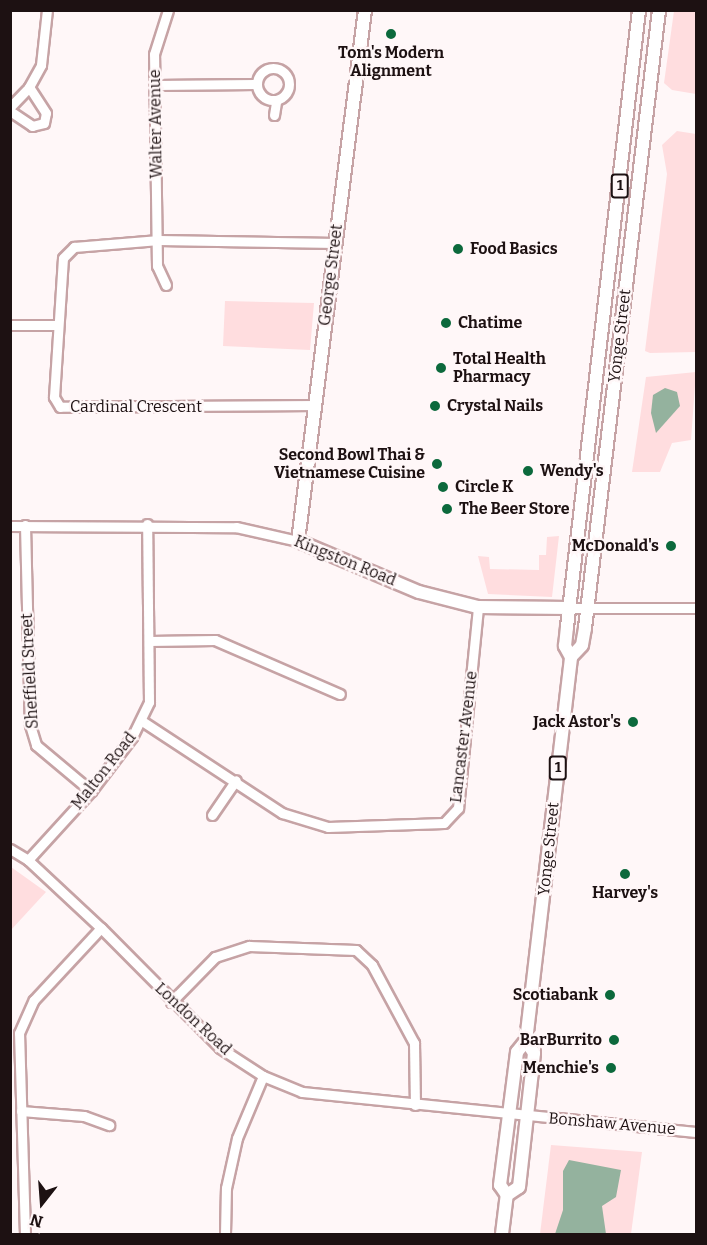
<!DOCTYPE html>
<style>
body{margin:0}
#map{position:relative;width:707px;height:1245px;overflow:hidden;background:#fff7f8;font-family:Bitter,serif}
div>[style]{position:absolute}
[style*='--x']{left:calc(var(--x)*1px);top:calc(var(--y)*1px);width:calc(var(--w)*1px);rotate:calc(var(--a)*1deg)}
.green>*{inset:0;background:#ffdddf}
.water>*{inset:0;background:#94b29e}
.roads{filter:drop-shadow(2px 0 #c6a3a5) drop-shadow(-2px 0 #c6a3a5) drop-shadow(0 2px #c6a3a5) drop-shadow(0 -2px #c6a3a5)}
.minor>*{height:9px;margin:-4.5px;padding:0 4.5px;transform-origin:4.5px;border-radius:4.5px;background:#fff}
.minor>.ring{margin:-4.5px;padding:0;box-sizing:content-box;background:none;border:9px solid #fff;border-radius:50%}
.major>*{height:12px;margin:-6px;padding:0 6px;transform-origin:6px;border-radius:6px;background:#fff}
.dots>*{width:16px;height:16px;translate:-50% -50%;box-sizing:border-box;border:3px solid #fff7f8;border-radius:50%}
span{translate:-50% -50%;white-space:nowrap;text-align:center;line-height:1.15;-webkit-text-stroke:4.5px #fff7f8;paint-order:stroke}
.shield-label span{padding:2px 4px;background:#fff7f8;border:2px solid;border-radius:4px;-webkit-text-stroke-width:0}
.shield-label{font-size:15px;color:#1d1112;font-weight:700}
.poi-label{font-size:16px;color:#1d1112;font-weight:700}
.left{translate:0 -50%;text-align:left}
.right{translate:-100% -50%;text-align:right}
.street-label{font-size:16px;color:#1d1112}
.frame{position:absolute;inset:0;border:12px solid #1d1112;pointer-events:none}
.north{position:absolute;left:12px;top:1173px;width:60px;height:60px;-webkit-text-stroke:4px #fff7f8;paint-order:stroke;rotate:197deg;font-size:16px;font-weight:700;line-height:24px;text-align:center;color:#1d1112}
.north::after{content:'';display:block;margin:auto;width:21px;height:27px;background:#1d1112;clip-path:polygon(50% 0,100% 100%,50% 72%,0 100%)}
</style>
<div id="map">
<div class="green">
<i style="clip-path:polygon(674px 11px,696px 11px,696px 94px,672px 90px,664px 83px)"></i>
<i style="clip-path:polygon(677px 131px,696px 134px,696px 352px,650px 353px,645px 351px,667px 174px,662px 145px)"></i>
<i style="clip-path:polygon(225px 301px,314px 303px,310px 350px,223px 346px)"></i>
<i style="clip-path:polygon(696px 372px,691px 440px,672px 443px,660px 472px,632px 472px,646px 377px)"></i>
<i style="clip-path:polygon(559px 536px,552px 597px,488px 594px,478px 556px,489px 557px,490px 569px,539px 570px,539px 555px,546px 555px,547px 537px)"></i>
<i style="clip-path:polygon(11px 867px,46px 892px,11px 930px)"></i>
<i style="clip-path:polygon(551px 1145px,642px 1152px,631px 1234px,540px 1234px)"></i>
</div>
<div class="water">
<i style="clip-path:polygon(665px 388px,677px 392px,680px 406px,656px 433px,651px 413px,653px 395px)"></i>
<i style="clip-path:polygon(569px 1160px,621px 1170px,616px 1197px,602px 1206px,606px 1234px,555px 1234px,563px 1210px,563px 1171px)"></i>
</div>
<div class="roads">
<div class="minor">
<i class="ring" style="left:257px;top:68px;width:23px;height:23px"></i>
<i style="--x:156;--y:85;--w:99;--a:-0.6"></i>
<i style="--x:10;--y:107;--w:28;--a:-46"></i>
<i style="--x:29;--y:87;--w:25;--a:-61"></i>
<i style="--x:41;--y:65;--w:55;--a:-83.8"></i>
<i style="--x:10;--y:111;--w:27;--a:34"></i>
<i style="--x:32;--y:126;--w:12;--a:-14"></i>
<i style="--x:44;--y:123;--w:10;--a:-79"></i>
<i style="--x:46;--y:113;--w:31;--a:-123"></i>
<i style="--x:274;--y:115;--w:13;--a:-81"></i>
<i style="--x:166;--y:285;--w:21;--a:-115"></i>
<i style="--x:157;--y:266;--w:212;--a:-90.8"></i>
<i style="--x:154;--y:54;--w:46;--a:-72.3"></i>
<i style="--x:10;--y:325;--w:46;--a:0"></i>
<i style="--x:316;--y:405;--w:256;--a:179.6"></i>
<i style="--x:60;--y:407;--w:12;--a:-121"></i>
<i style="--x:54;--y:397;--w:139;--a:-86.3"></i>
<i style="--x:63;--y:258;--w:16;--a:-45"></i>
<i style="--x:74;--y:247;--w:85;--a:-4.7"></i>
<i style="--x:159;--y:240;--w:176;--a:1"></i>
<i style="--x:25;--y:525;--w:200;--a:88.6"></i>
<i style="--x:30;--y:725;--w:21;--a:73"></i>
<i style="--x:36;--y:745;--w:72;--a:39.9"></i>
<i style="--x:10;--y:526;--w:226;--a:0.3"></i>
<i style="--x:236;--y:527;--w:64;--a:12.7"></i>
<i style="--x:569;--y:608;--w:127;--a:0"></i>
<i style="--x:149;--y:641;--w:66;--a:-0.9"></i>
<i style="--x:215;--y:640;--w:136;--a:23.4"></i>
<i style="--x:142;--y:721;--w:168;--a:33.3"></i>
<i style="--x:282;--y:813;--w:48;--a:16.9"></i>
<i style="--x:328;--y:827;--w:116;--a:-2"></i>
<i style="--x:444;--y:823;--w:21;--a:-47"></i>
<i style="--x:458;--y:808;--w:202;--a:-84.3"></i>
<i style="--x:212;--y:815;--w:42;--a:-55.6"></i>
<i style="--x:10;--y:849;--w:21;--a:31"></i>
<i style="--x:28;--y:860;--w:100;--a:43"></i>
<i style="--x:101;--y:928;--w:169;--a:45.2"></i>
<i style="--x:220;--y:1048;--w:51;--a:33.1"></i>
<i style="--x:263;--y:1076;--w:42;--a:22.3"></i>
<i style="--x:302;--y:1092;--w:396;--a:5.8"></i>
<i style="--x:28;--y:860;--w:93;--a:-47.6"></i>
<i style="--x:91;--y:791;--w:68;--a:-52.8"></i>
<i style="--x:132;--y:737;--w:39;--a:-64"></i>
<i style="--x:149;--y:702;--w:178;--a:-90.6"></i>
<i style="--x:171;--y:1002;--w:63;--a:-45.6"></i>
<i style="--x:215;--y:957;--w:36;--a:-18"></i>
<i style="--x:249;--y:946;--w:107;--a:2.1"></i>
<i style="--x:356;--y:950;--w:22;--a:43"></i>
<i style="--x:372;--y:965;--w:89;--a:61.7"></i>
<i style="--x:414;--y:1043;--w:62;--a:89.1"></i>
<i style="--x:21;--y:1111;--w:63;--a:4.5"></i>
<i style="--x:84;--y:1116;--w:27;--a:20"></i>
<i style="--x:25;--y:1234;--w:201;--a:-91.7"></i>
<i style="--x:19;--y:1033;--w:36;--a:-66"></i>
<i style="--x:34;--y:1000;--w:98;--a:-47.1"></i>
<i style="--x:225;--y:1234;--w:46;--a:-88.8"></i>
<i style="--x:226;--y:1188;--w:51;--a:-77.6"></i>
<i style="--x:237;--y:1138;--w:67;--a:-67.2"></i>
</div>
<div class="major">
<i style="--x:365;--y:10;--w:535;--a:97.19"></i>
<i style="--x:298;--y:541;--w:131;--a:22.9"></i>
<i style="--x:419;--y:592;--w:61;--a:14.3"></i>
<i style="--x:478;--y:607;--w:91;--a:0.6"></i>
<i style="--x:571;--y:657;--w:16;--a:-47"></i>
<i style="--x:582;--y:645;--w:17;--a:-80"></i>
<i style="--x:585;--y:628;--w:622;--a:-83.17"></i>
<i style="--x:507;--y:1195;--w:14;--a:-34"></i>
<i style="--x:519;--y:1187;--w:135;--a:-83.6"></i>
<i style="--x:534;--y:1053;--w:14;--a:-124"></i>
<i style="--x:502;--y:1234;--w:39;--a:-83"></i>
<i style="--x:507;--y:1195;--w:12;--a:-125"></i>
<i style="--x:500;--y:1185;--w:134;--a:-82.7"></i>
<i style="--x:517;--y:1052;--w:14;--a:-51"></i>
<i style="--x:526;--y:1041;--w:387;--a:-83.3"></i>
<i style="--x:571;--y:657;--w:13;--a:-119"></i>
<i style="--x:565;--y:646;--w:19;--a:-84"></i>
<i style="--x:567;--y:627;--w:621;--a:-83.34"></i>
</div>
</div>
<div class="dots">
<i style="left:391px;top:34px;background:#0c693c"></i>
<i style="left:458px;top:249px;background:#0c693c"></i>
<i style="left:446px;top:323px;background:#0c693c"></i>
<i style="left:441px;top:368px;background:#0c693c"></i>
<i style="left:435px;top:406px;background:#0c693c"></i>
<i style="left:437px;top:464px;background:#0c693c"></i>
<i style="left:528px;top:471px;background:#0c693c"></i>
<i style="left:443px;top:487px;background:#0c693c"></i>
<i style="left:447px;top:509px;background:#0c693c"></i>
<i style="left:671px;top:546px;background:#0c693c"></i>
<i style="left:633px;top:722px;background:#0c693c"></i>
<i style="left:625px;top:874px;background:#0c693c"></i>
<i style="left:610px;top:995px;background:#0c693c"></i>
<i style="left:614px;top:1040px;background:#0c693c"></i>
<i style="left:611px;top:1068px;background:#0c693c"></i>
</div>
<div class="shield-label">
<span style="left:620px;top:186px">1</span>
<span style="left:558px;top:768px">1</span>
</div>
<div class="poi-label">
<span style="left:391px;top:62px">Tom's Modern<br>Alignment</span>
<span class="left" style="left:470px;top:249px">Food Basics</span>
<span class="left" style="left:458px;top:323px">Chatime</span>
<span class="left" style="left:453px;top:368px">Total Health<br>Pharmacy</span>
<span class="left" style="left:447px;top:406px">Crystal Nails</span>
<span class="right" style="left:425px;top:464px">Second Bowl Thai &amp;<br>Vietnamese Cuisine</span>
<span class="left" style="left:540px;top:471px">Wendy's</span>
<span class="left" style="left:455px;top:487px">Circle K</span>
<span class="left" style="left:459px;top:509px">The Beer Store</span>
<span class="right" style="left:659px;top:546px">McDonald's</span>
<span class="right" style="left:621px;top:722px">Jack Astor's</span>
<span style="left:625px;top:893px">Harvey's</span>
<span class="right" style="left:598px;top:995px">Scotiabank</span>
<span class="right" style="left:602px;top:1040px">BarBurrito</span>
<span class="right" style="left:599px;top:1068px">Menchie's</span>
</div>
<div class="street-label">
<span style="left:156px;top:124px;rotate:-91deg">Walter Avenue</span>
<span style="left:331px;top:275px;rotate:-83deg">George Street</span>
<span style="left:620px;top:336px;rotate:-83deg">Yonge Street</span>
<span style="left:136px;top:407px">Cardinal Crescent</span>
<span style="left:345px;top:561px;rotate:22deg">Kingston Road</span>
<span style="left:30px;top:671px;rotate:-93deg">Sheffield Street</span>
<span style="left:464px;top:737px;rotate:-83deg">Lancaster Avenue</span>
<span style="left:104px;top:771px;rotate:-52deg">Malton Road</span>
<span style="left:549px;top:849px;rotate:-84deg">Yonge Street</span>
<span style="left:193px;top:1019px;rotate:43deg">London Road</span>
<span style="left:612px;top:1124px;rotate:5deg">Bonshaw Avenue</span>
</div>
<div class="frame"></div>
<div class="north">N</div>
</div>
